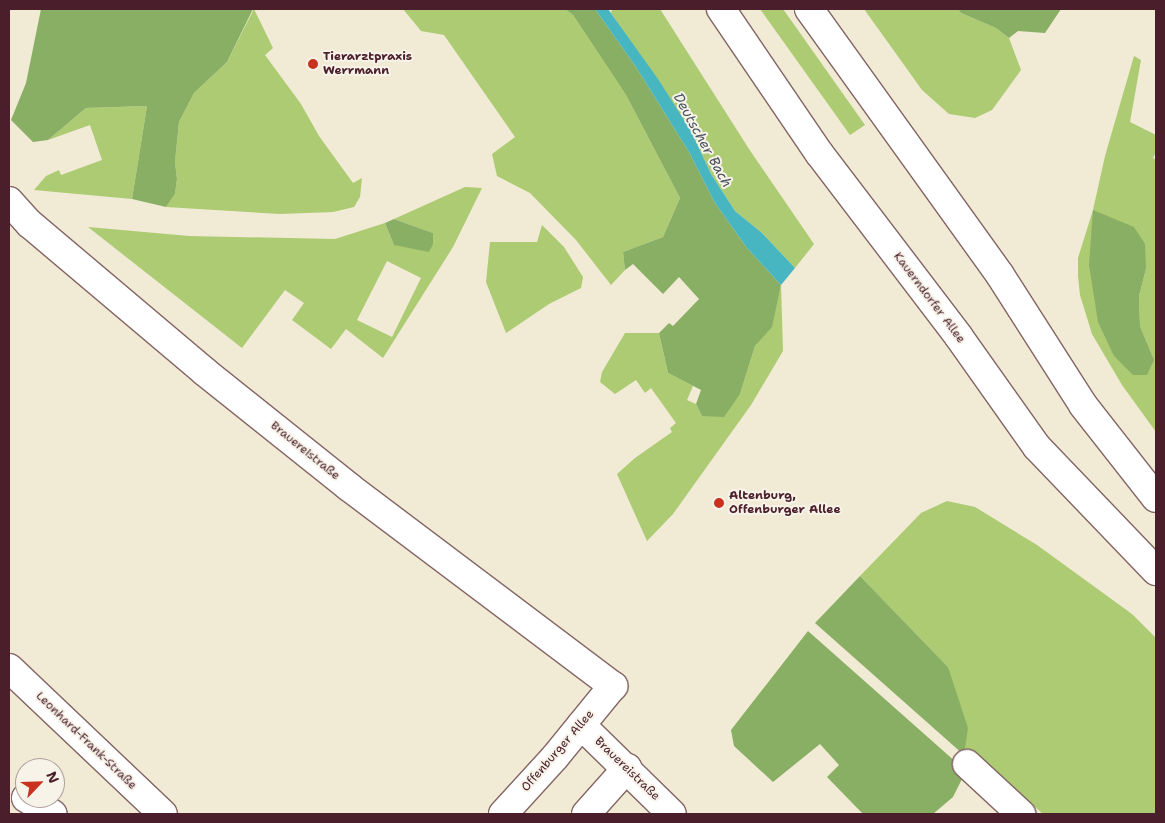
<!DOCTYPE html>
<meta charset="utf-8">
<style>
body{margin:0}
#map{position:relative;width:1165px;height:823px;overflow:hidden;background:#f1ead4;font-family:"Shantell Sans",sans-serif}
div>[style]{position:absolute}
[style*='--x']{left:calc(var(--x)*1px);top:calc(var(--y)*1px);width:calc(var(--w)*1px);rotate:calc(var(--a)*1deg)}
.green>*{inset:0;background:#accb72}
.forest>*{inset:0;background:#89af64}
.water>*{inset:0;background:#48b6c1}
.roads{filter:drop-shadow(1px 0 #846666) drop-shadow(-1px 0 #846666) drop-shadow(0 1px #846666) drop-shadow(0 -1px #846666)}
.minor>*{height:28px;margin:-14px;padding:0 14px;transform-origin:14px;border-radius:14px;background:#fff}
.tertiary>*{height:28px;margin:-14px;padding:0 14px;transform-origin:14px;border-radius:14px;background:#fff}
.primary>*{height:28px;margin:-14px;padding:0 14px;transform-origin:14px;border-radius:14px;background:#fff}
.dots>*{width:14px;height:14px;translate:-50% -50%;box-sizing:border-box;border:2px solid #f7f3e8;border-radius:50%}
span{translate:-50% -50%;white-space:nowrap;text-align:center;line-height:1.15;-webkit-text-stroke:4px #f7f3e8;paint-order:stroke}
.poi-label{font-size:12px;color:#4a1f2b;font-weight:700}
.left{translate:0 -50%;text-align:left}
.street-label{font-size:12px;color:#4a1f2b}
.water-label{font-size:14px;color:#495460;font-style:italic}
.frame{position:absolute;inset:0;border:10px solid #4a1f2b;pointer-events:none}
.north{position:absolute;left:15px;top:758px;width:50px;height:50px;box-sizing:border-box;background:#f7f3e8;border:1px solid #b29e9c;border-radius:50%;rotate:66deg;font-size:14px;font-weight:700;line-height:20px;text-align:center;color:#4a1f2b}
.north::after{content:'';display:block;margin:auto;width:18px;height:22px;background:#c8321e;clip-path:polygon(50% 0,100% 100%,50% 72%,0 100%)}
</style>
<div id="map">
<div class="green">
<i style="clip-path:polygon(254px 9px,273px 48px,265px 55px,301px 104px,319px 136px,353px 183px,362px 178px,360px 197px,354px 207px,333px 212px,280px 214px,166px 207px,175px 194px,177px 179px,175px 162px,179px 122px,194px 93px,227px 62px)"></i>
<i style="clip-path:polygon(403px 9px,565px 9px,573px 15px,626px 95px,680px 198px,663px 237px,623px 252px,625px 270px,611px 285px,576px 240px,530px 193px,497px 176px,492px 154px,515px 137px,444px 35px,421px 31px)"></i>
<i style="clip-path:polygon(612px 9px,660px 9px,749px 149px,814px 244px,795px 268px,762px 233px,735px 211px,711px 174px,691px 131px,611px 13px)"></i>
<i style="clip-path:polygon(760px 9px,783px 9px,865px 125px,850px 135px)"></i>
<i style="clip-path:polygon(864px 9px,958px 9px,961px 13px,996px 28px,1009px 38px,1021px 70px,992px 110px,975px 118px,949px 114px,922px 90px)"></i>
<i style="clip-path:polygon(evenodd,1134px 56px,1141px 60px,1130px 122px,1156px 135px,1156px 152px,1153px 158px,1156px 160px,1156px 432px,1122px 385px,1092px 334px,1080px 295px,1078px 276px,1078px 258px,1093px 210px,1105px 156px,1134px 56px,1093px 211px,1146px 269px,1139px 296px,1140px 326px,1154px 360px,1093px 229px,1093px 211px)"></i>
<i style="clip-path:polygon(147px 106px,132px 199px,34px 190px,46px 176px,59px 170px,61px 175px,102px 160px,90px 125px,48px 140px,86px 108px)"></i>
<i style="clip-path:polygon(evenodd,465px 187px,482px 188px,453px 247px,383px 358px,346px 329px,331px 349px,292px 320px,304px 303px,285px 290px,242px 348px,88px 227px,189px 236px,335px 239px,385px 223px,394px 245px,433px 233px,394px 219px,465px 187px,387px 261px,421px 278px,392px 337px,357px 320px,387px 261px)"></i>
<i style="clip-path:polygon(542px 225px,564px 247px,583px 277px,581px 288px,549px 304px,506px 333px,486px 282px,490px 242px,537px 242px)"></i>
<i style="clip-path:polygon(781px 285px,783px 351px,751px 405px,673px 514px,647px 541px,617px 474px,635px 458px,672px 432px,670px 428px,676px 423px,651px 388px,645px 393px,636px 380px,615px 394px,600px 382px,602px 372px,625px 333px,659px 333px,668px 373px,693px 386px,687px 400px,696px 404px,702px 416px,740px 394px,755px 346px,771px 327px)"></i>
<i style="clip-path:polygon(947px 501px,975px 507px,1037px 545px,1132px 614px,1156px 638px,1156px 814px,1043px 814px,996px 772px,984px 772px,964px 755px,948px 667px,860px 576px,921px 513px)"></i>
</div>
<div class="forest">
<i style="clip-path:polygon(41px 9px,253px 9px,227px 62px,194px 93px,179px 122px,175px 162px,177px 179px,175px 194px,166px 207px,132px 199px,147px 106px,86px 108px,48px 140px,33px 142px,11px 120px,26px 83px)"></i>
<i style="clip-path:polygon(565px 9px,595px 9px,636px 67px,689px 152px,715px 203px,747px 248px,781px 285px,772px 327px,755px 346px,740px 394px,724px 417px,702px 416px,696px 404px,701px 390px,668px 373px,659px 333px,669px 323px,673px 326px,699px 299px,679px 277px,663px 294px,633px 264px,625px 270px,623px 252px,663px 237px,680px 198px,626px 95px,573px 15px)"></i>
<i style="clip-path:polygon(958px 9px,1061px 9px,1045px 33px,1018px 31px,1009px 38px,996px 28px,961px 13px)"></i>
<i style="clip-path:polygon(1093px 210px,1134px 227px,1145px 244px,1146px 269px,1139px 296px,1140px 326px,1154px 360px,1147px 375px,1133px 375px,1114px 356px,1098px 322px,1089px 265px)"></i>
<i style="clip-path:polygon(394px 219px,433px 233px,433px 244px,429px 252px,394px 245px,385px 223px)"></i>
<i style="clip-path:polygon(860px 576px,948px 667px,968px 728px,964px 755px,815px 623px)"></i>
<i style="clip-path:polygon(808px 631px,966px 771px,953px 797px,933px 814px,863px 814px,827px 777px,839px 765px,820px 744px,773px 782px,734px 746px,731px 730px)"></i>
</div>
<div class="water">
<i style="clip-path:polygon(595px 9px,608px 9px,658px 79px,691px 131px,711px 174px,735px 211px,762px 233px,795px 268px,781px 285px,747px 248px,715px 203px,689px 152px,636px 67px)"></i>
</div>
<div class="roads">
<div class="minor">
<i style="--x:9;--y:201;--w:31;--a:48"></i>
<i style="--x:30;--y:224;--w:229;--a:40.2"></i>
<i style="--x:205;--y:372;--w:184;--a:38.6"></i>
<i style="--x:349;--y:487;--w:331;--a:37"></i>
<i style="--x:9;--y:668;--w:212;--a:43.5"></i>
<i style="--x:581;--y:725;--w:127;--a:44.4"></i>
<i style="--x:967;--y:764;--w:74;--a:42.8"></i>
<i style="--x:26;--y:798;--w:31;--a:31"></i>
</div>
<div class="tertiary">
<i style="--x:503;--y:814;--w:77;--a:-47.6"></i>
<i style="--x:555;--y:757;--w:92;--a:-50.8"></i>
<i style="--x:586;--y:814;--w:62;--a:-48.3"></i>
</div>
<div class="primary">
<i style="--x:721;--y:9;--w:174;--a:55.8"></i>
<i style="--x:819;--y:153;--w:231;--a:52.7"></i>
<i style="--x:959;--y:337;--w:135;--a:54.7"></i>
<i style="--x:1037;--y:447;--w:172;--a:46.2"></i>
<i style="--x:809;--y:9;--w:327;--a:54.3"></i>
<i style="--x:1000;--y:275;--w:154;--a:57.4"></i>
<i style="--x:1083;--y:405;--w:118;--a:51.9"></i>
</div>
</div>
<div class="dots">
<i style="left:313px;top:64px;background:#c8321e"></i>
<i style="left:719px;top:503px;background:#c8321e"></i>
</div>
<div class="poi-label">
<span class="left" style="left:323px;top:64px">Tierarztpraxis<br>Werrmann</span>
<span class="left" style="left:729px;top:503px">Altenburg,<br>Offenburger Allee</span>
</div>
<div class="street-label">
<span style="left:929px;top:298px;rotate:53deg">Kauerndorfer Allee</span>
<span style="left:305px;top:451px;rotate:39deg">Brauereistraße</span>
<span style="left:86px;top:741px;rotate:44deg">Leonhard-Frank-Straße</span>
<span style="left:558px;top:751px;rotate:-49deg">Offenburger Allee</span>
<span style="left:627px;top:769px;rotate:44deg">Brauereistraße</span>
</div>
<div class="water-label">
<span style="left:703px;top:140px;rotate:61deg">Deutscher Bach</span>
</div>
<div class="frame"></div>
<div class="north">N</div>
</div>
